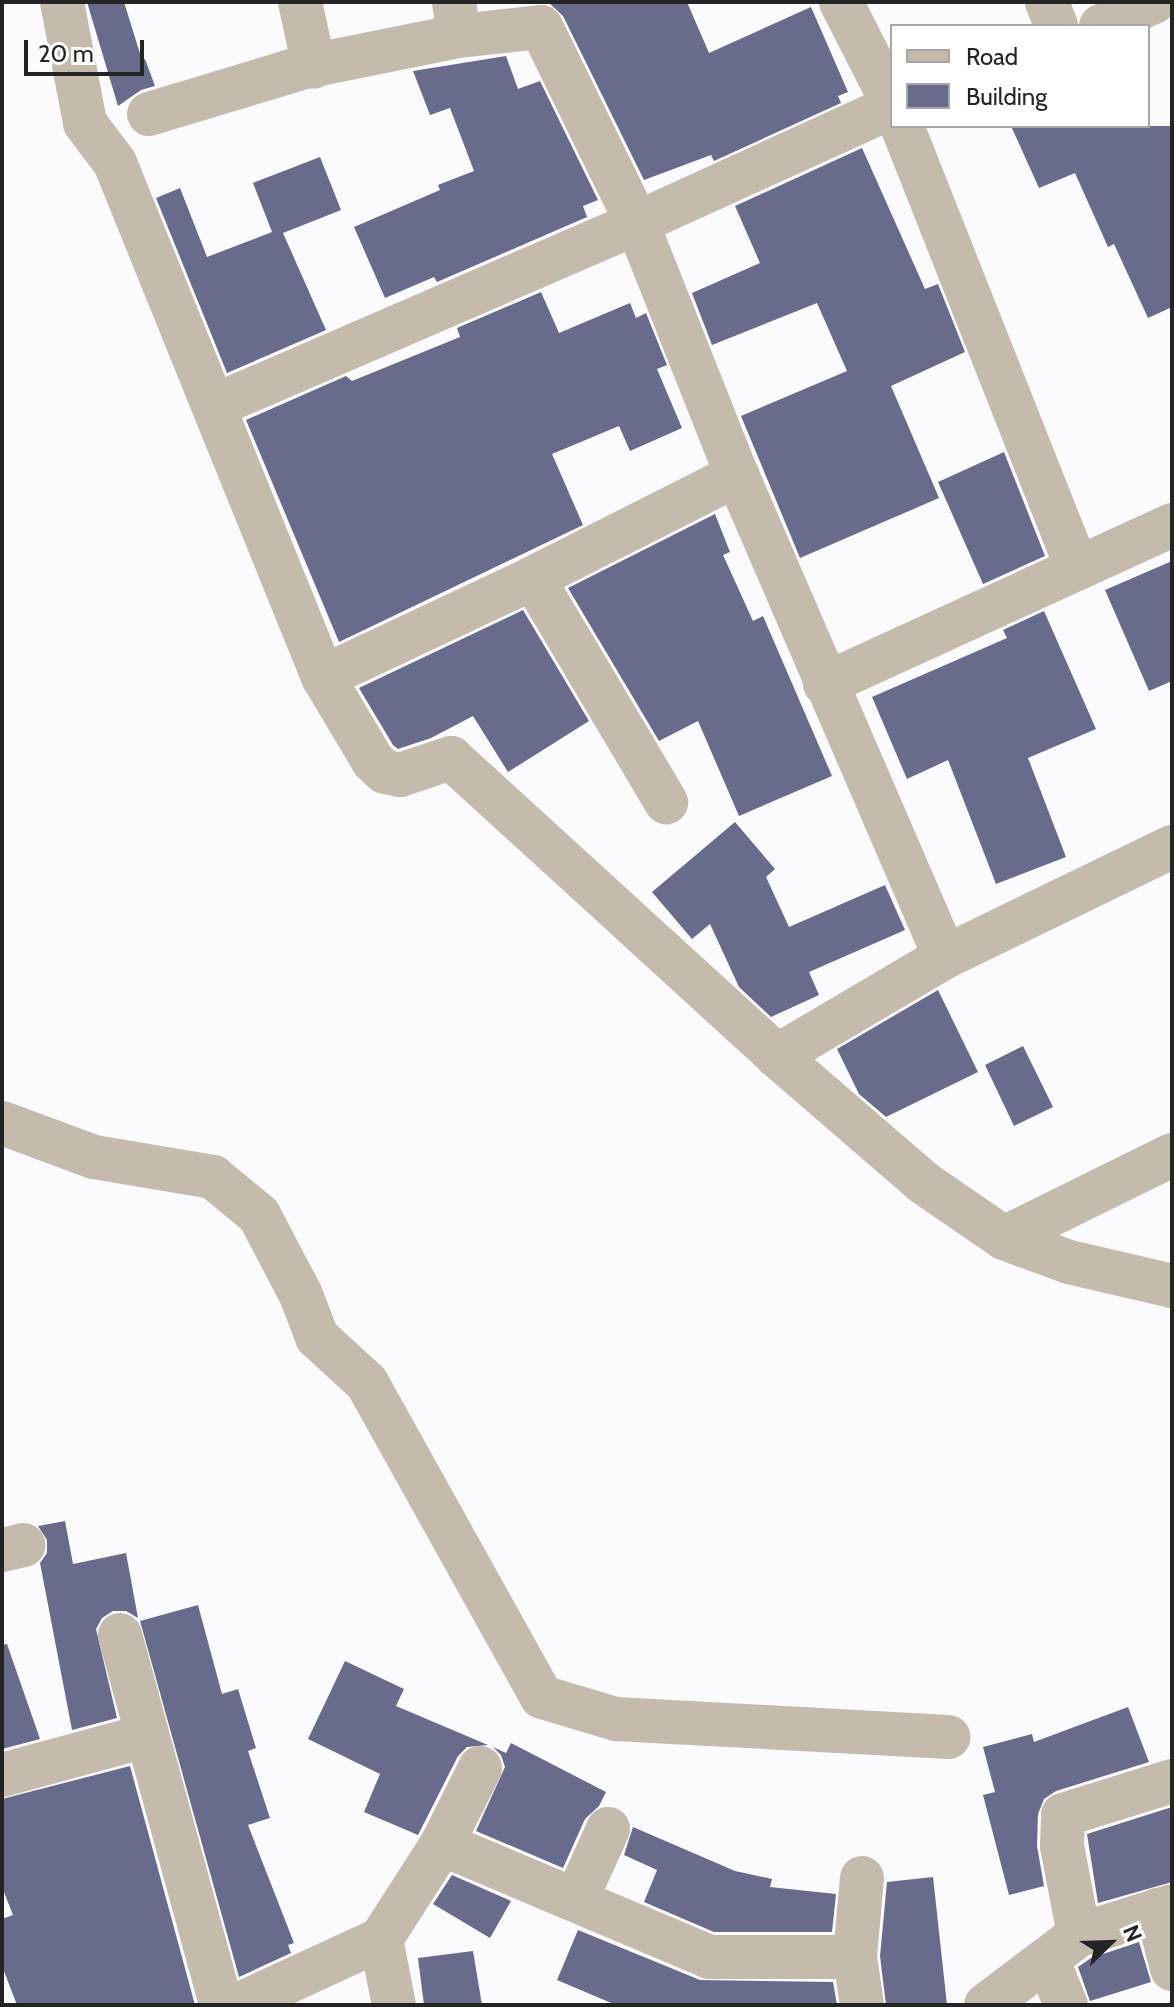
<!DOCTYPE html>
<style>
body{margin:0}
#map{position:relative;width:1174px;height:2007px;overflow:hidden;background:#fbfbfe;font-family:Cabin,sans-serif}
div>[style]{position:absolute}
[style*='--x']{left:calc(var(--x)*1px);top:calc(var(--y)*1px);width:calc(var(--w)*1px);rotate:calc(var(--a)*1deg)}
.building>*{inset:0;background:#686b8b}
.minor>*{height:44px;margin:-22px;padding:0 22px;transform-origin:22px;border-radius:22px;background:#c5bbad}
span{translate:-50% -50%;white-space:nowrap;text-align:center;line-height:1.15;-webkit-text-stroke:8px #fff;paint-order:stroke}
.frame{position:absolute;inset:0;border:4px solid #242425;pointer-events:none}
.legend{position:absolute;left:890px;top:24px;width:260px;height:104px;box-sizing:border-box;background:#fff;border:2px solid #a7a7a8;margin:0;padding:10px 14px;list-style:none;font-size:24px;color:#242425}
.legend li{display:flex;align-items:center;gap:16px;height:40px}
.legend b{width:40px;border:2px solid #a7a7a8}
.north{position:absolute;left:1070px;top:1903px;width:80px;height:80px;-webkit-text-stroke:6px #fff;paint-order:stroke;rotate:67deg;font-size:22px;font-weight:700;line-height:32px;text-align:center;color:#242425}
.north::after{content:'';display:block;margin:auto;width:28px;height:36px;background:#242425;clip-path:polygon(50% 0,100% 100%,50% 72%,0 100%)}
.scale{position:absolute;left:24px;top:40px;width:120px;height:36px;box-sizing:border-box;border:4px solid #242425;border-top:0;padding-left:10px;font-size:24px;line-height:28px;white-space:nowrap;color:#242425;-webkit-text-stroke:6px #fff;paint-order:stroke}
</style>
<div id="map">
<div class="building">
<i style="clip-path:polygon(87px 2px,124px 2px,142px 60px,145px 59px,155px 86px,141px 90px,118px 106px)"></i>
<i style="clip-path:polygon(548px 2px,687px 2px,709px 53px,811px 7px,848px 92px,838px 96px,841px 103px,714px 161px,711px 155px,644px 180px,563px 16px)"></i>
<i style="clip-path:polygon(506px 56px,518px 89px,540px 81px,598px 200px,583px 206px,587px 217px,437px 282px,434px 277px,385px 298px,354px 227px,440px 190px,438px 185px,474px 171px,450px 108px,430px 115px,413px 71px)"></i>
<i style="clip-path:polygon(1011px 126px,1172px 126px,1172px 307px,1148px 318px,1114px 244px,1108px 247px,1075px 173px,1039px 188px)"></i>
<i style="clip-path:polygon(862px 148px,925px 289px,938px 284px,965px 352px,891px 386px,939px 498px,800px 558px,741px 416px,847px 371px,817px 303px,712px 345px,692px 293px,760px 263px,735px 206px)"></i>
<i style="clip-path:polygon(320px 157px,341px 210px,283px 233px,326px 330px,227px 373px,156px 198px,180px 188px,207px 257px,272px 232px,253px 183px)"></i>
<i style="clip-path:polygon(541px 292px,559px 333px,630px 303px,636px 318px,646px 313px,667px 365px,657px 369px,682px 428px,630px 451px,619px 426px,552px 454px,583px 525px,339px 642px,246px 420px,346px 376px,352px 381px,460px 337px,457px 328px)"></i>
<i style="clip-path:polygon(1004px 452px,1045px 556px,983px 584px,938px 482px)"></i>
<i style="clip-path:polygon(715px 514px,730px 552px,723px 555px,753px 621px,763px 616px,832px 776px,739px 816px,698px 721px,659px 741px,568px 588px)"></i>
<i style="clip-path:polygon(1172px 561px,1172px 681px,1149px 691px,1105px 590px)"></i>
<i style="clip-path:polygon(523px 610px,589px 721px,508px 772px,473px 716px,431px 738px,398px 749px,393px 745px,359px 688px)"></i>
<i style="clip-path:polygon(1044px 611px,1096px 729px,1028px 758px,1066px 857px,996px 884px,948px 760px,907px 779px,872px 697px,1007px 638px,1003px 630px)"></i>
<i style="clip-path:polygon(735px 822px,775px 869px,766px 877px,789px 927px,885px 885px,905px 930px,809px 972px,819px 995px,771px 1017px,739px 987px,710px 924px,692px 939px,652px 892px)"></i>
<i style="clip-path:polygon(938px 990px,978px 1072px,886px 1117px,859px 1094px,837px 1049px)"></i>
<i style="clip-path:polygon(1023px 1046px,1053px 1107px,1014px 1126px,985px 1065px)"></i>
<i style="clip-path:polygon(65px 1521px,73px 1564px,126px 1553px,138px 1618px,126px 1611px,113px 1611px,102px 1618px,96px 1629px,117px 1718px,72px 1730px,40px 1563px,47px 1553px,47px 1540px,38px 1526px)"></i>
<i style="clip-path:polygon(198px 1605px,222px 1694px,238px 1689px,256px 1748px,248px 1751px,270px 1818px,248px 1825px,294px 1943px,288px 1945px,291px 1953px,239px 1977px,140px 1621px)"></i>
<i style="clip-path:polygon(7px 1644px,40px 1739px,2px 1749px,2px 1645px)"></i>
<i style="clip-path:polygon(345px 1661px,404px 1689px,396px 1706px,488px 1745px,467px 1747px,458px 1756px,418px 1835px,364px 1812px,380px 1774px,308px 1739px)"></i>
<i style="clip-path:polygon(1128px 1707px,1149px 1762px,1056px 1791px,1044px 1799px,1038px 1814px,1037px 1846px,1044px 1886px,1009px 1895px,983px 1795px,995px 1792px,983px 1747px,1032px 1734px,1034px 1742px)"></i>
<i style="clip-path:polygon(511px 1743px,606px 1792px,599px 1806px,585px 1819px,563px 1868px,476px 1831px,505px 1767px,501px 1755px,493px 1747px,506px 1753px)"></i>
<i style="clip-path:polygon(130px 1766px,195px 2005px,17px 2005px,2px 1966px,2px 1919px,13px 1915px,2px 1887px,2px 1799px)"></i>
<i style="clip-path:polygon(1172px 1807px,1172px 1882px,1098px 1903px,1087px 1834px)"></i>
<i style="clip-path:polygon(633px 1827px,735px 1871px,772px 1879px,770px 1887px,836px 1894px,832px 1932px,714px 1932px,644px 1902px,657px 1870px,624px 1855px)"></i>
<i style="clip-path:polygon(452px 1875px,511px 1901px,490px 1938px,433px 1904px)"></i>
<i style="clip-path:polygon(933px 1877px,947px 2005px,886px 2005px,880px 1956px,887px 1882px)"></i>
<i style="clip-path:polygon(578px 1930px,700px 1980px,833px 1982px,837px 2005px,616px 2005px,557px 1980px)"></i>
<i style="clip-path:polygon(1139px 1942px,1151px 1982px,1090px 2001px,1078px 1967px,1091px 1958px)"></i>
<i style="clip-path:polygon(473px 1951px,482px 2005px,424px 2005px,418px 1958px)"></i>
</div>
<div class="minor">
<i style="--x:62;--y:2;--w:123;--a:79.2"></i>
<i style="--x:85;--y:123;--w:50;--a:53.1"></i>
<i style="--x:115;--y:163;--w:554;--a:67.97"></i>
<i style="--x:323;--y:677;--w:98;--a:59.2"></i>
<i style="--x:373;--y:761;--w:16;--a:43"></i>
<i style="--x:385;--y:772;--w:15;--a:11"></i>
<i style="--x:400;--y:775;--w:54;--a:-18.4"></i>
<i style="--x:451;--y:758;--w:442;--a:42.4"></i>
<i style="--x:777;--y:1056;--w:194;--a:40.8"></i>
<i style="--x:924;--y:1183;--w:97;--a:34.5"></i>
<i style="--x:1004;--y:1238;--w:187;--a:-26.3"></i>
<i style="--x:300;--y:2;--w:66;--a:77.7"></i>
<i style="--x:454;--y:2;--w:34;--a:82"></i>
<i style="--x:459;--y:36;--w:82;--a:-6.3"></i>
<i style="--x:541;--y:27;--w:218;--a:63.9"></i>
<i style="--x:637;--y:223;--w:271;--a:68.4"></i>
<i style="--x:737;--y:475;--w:525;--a:66.66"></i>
<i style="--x:945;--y:957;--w:195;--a:149.5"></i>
<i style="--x:841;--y:2;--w:112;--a:63"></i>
<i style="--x:1047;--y:2;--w:26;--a:69"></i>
<i style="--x:1101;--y:26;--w:58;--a:-24.4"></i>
<i style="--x:149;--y:114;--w:163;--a:-16.8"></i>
<i style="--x:305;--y:67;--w:157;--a:-11.4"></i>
<i style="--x:902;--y:126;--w:475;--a:68.4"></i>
<i style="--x:214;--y:406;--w:461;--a:-23.4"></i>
<i style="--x:637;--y:223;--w:280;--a:-24.5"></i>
<i style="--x:533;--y:578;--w:261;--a:59.3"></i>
<i style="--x:323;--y:677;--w:232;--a:-25.2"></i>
<i style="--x:533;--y:578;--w:229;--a:-26.8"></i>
<i style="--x:825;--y:684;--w:382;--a:-24.6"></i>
<i style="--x:945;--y:957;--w:252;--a:-25.9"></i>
<i style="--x:2;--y:1123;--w:98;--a:20.3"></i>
<i style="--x:94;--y:1157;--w:121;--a:9.5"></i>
<i style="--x:213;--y:1177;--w:60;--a:39.6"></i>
<i style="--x:259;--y:1215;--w:90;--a:62.3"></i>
<i style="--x:301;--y:1295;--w:45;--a:69.1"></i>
<i style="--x:317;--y:1337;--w:68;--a:42.6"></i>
<i style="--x:367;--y:1383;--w:359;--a:60.9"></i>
<i style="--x:542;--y:1697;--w:77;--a:16.6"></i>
<i style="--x:616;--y:1719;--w:333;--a:3.1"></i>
<i style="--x:1004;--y:1238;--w:69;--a:20.3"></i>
<i style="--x:1069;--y:1262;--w:106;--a:13.1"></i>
<i style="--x:2;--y:1550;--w:22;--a:-13"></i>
<i style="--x:120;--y:1635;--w:384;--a:74.7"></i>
<i style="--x:2;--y:1775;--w:149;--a:-15.2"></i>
<i style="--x:442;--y:1844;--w:290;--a:22.9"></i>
<i style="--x:709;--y:1957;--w:146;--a:0"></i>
<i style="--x:862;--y:1878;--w:79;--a:95.1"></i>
<i style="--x:855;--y:1957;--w:49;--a:81.7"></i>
<i style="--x:576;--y:1900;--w:78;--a:-65.7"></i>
<i style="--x:1157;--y:1910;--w:61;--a:75.7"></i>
<i style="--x:1079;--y:1935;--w:91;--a:-100.8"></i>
<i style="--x:1062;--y:1846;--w:31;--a:-88"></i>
<i style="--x:1063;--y:1815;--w:114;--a:-17.3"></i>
<i style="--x:381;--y:1939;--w:67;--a:78.9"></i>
<i style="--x:1048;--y:1961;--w:48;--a:67.8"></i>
<i style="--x:238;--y:2005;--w:157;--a:-24.8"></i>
<i style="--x:381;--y:1939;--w:113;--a:-57.3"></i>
<i style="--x:442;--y:1844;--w:85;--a:-63.4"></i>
<i style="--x:986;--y:2005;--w:116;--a:-37"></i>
<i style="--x:1079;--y:1935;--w:97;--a:-17.3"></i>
</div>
<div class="frame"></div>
<ul class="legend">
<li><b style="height:10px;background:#c5bbad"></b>Road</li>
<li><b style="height:22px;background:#686b8b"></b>Building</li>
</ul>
<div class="north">N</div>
<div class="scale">20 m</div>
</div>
